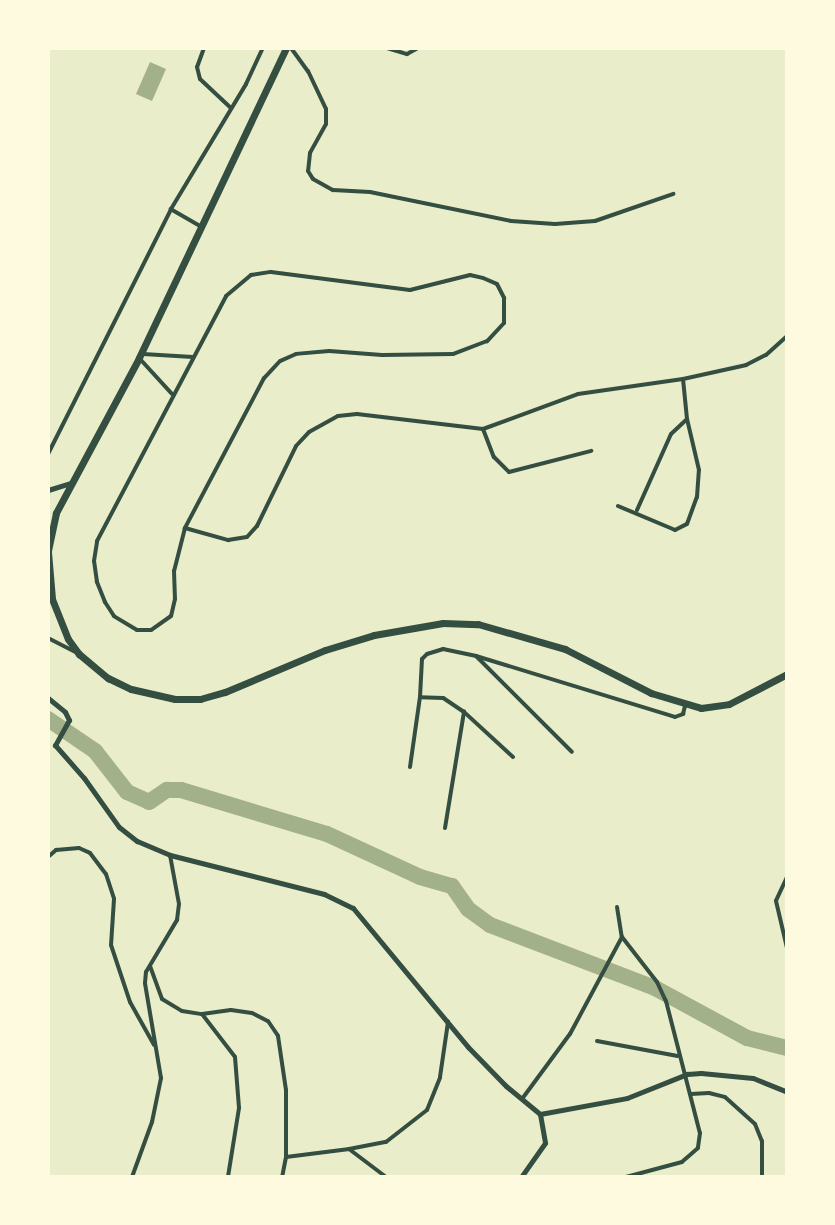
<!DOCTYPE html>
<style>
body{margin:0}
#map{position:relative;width:835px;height:1225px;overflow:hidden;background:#e9edc9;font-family:"Roboto Serif",serif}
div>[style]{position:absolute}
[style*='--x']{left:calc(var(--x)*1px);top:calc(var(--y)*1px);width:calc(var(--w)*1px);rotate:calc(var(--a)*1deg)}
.water>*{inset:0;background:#a3b18a}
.river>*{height:16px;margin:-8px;padding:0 8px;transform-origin:8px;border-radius:8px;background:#a3b18a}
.minor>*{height:4px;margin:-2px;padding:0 2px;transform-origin:2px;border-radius:2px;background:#344e41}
.tertiary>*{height:5px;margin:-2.5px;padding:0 2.5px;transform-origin:2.5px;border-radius:2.5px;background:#344e41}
.primary>*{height:7px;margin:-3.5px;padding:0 3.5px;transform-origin:3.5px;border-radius:3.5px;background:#344e41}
span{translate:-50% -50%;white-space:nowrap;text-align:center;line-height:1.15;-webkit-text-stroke:6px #fefae0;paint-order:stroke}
.frame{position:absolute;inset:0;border:50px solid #fefae0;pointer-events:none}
</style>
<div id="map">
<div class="water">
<i style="clip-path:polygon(150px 62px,166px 69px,152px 101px,136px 94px)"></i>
</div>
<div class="river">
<i style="--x:48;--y:719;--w:57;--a:34.2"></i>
<i style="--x:95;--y:751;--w:52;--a:52"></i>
<i style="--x:127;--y:792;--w:24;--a:24"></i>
<i style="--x:149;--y:802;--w:22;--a:-34"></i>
<i style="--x:167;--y:790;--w:14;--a:0"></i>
<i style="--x:181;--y:790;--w:152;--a:16.8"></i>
<i style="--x:327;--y:834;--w:102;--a:24.8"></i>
<i style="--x:420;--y:877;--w:33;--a:16"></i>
<i style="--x:452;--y:886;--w:28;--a:55"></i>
<i style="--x:468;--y:909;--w:27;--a:36"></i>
<i style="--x:490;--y:925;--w:177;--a:20.9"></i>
<i style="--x:655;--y:988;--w:105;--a:28.5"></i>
<i style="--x:747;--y:1038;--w:41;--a:14"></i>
</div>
<div class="minor">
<i style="--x:204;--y:48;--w:20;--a:110"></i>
<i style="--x:197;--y:67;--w:12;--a:76"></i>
<i style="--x:200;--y:79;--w:42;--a:43.1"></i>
<i style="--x:291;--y:48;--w:29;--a:54"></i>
<i style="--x:308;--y:71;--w:42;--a:64.7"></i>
<i style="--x:326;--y:109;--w:15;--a:90"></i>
<i style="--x:326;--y:124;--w:33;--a:119"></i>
<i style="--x:310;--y:153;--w:18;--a:96"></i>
<i style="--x:308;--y:171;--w:9;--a:58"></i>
<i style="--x:313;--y:179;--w:23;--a:29"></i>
<i style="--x:333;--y:190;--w:37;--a:3"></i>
<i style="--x:370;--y:192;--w:144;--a:11.6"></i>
<i style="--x:511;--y:221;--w:44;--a:3.9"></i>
<i style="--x:555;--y:224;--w:40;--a:-4.3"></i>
<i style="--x:595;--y:221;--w:83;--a:-19.1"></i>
<i style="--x:387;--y:48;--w:21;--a:17"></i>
<i style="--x:407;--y:54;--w:13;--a:-29"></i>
<i style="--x:200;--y:226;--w:34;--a:-150"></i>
<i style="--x:171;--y:209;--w:146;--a:-59"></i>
<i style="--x:246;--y:84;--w:40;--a:-65"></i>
<i style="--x:271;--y:272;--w:140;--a:7.4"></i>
<i style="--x:410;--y:290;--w:62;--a:-14"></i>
<i style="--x:470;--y:275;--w:13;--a:13"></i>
<i style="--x:483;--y:278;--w:15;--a:23"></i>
<i style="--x:497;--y:284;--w:16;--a:63"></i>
<i style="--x:504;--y:298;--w:25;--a:90"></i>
<i style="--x:504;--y:323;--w:25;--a:133"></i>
<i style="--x:487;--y:341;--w:36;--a:159"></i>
<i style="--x:453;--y:354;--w:71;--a:179.2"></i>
<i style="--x:382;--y:355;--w:53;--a:-175.7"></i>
<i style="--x:329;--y:351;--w:33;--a:175"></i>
<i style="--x:296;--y:354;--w:17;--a:156"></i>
<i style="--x:280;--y:361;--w:23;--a:133"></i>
<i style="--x:264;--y:378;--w:170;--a:117.8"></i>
<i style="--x:185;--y:528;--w:44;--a:104.3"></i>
<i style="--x:174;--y:571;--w:28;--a:88"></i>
<i style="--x:175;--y:599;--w:17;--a:103"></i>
<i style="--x:171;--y:616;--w:24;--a:145"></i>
<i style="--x:151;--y:630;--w:14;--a:180"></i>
<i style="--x:137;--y:630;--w:27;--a:-149"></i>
<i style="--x:114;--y:616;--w:17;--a:-123"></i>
<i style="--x:105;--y:602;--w:22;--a:-112"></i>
<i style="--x:97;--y:582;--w:21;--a:-98"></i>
<i style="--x:94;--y:561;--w:20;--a:-81"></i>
<i style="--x:97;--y:541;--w:277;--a:-62.2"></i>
<i style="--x:226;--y:296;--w:33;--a:-40"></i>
<i style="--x:251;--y:275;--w:20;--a:-9"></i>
<i style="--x:143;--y:354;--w:50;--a:3.4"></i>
<i style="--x:140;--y:359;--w:47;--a:47.6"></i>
<i style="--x:483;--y:429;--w:30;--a:69"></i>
<i style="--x:494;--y:457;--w:21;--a:45"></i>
<i style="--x:509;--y:472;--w:85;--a:-14.4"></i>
<i style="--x:48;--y:454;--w:274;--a:-63.3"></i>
<i style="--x:618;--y:506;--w:62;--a:22.8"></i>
<i style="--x:675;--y:530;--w:13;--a:-27"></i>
<i style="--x:687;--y:524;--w:29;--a:-70"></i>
<i style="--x:697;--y:497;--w:27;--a:-86"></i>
<i style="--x:699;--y:470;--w:52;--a:-103.2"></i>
<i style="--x:687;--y:419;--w:40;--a:-95.7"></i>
<i style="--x:637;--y:510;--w:83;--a:-65.9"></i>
<i style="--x:671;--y:434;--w:22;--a:-43"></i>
<i style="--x:185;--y:528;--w:45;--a:15.6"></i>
<i style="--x:228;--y:540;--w:19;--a:-9"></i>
<i style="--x:247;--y:537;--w:15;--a:-48"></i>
<i style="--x:257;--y:526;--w:89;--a:-64"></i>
<i style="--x:296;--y:446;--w:19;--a:-47"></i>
<i style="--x:309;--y:432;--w:33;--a:-29"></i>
<i style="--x:338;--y:416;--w:19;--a:-6"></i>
<i style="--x:357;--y:414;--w:127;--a:6.8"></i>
<i style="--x:483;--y:429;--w:101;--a:-20.2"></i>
<i style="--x:578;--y:394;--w:106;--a:-8.1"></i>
<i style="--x:683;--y:379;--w:65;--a:-12.5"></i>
<i style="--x:746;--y:365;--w:22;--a:-27"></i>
<i style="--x:766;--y:355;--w:28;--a:-42"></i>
<i style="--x:48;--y:638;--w:34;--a:27"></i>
<i style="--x:477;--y:657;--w:134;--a:45"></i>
<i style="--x:513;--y:757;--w:67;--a:-137.4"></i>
<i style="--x:464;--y:712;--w:25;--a:-146"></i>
<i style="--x:443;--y:698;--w:23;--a:-178"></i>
<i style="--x:420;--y:697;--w:38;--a:-87"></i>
<i style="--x:422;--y:659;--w:7;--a:-45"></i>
<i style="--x:427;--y:654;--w:17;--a:-17"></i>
<i style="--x:443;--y:649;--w:34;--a:12"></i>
<i style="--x:476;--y:656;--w:208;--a:17"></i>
<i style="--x:675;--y:717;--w:9;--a:-21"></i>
<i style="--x:683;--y:714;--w:8;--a:-76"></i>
<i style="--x:410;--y:767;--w:71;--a:-81.9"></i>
<i style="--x:445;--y:828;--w:118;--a:-80.7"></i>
<i style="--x:48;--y:857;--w:11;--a:-41"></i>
<i style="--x:56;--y:850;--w:23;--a:-5"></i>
<i style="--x:79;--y:848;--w:12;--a:24"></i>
<i style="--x:90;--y:853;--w:26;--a:53"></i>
<i style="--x:106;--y:874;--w:26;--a:72"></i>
<i style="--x:114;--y:899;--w:46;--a:93.7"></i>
<i style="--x:111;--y:945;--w:60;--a:71.6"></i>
<i style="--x:130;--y:1002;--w:49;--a:60.8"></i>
<i style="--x:787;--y:877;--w:26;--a:115"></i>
<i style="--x:776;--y:901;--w:48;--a:76.8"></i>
<i style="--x:617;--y:907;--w:30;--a:81"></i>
<i style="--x:622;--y:937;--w:57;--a:52.1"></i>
<i style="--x:657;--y:982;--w:21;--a:65"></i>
<i style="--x:666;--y:1001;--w:136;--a:75.6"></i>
<i style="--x:700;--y:1133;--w:15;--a:98"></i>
<i style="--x:698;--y:1148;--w:21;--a:139"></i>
<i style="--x:682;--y:1162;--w:58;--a:165"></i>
<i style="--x:150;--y:966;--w:35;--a:70"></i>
<i style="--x:162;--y:999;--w:23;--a:31"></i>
<i style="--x:182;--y:1011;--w:20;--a:9"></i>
<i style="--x:202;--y:1014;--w:54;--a:52.5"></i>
<i style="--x:235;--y:1057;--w:51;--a:85.5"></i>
<i style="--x:239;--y:1108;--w:70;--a:99.1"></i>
<i style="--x:202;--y:1014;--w:29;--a:-8"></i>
<i style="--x:231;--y:1010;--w:21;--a:8"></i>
<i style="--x:252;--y:1013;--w:18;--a:27"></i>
<i style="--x:268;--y:1021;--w:18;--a:56"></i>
<i style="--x:278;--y:1036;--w:55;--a:81.6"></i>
<i style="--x:286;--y:1090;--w:67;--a:90"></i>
<i style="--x:286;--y:1157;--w:20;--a:101"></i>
<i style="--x:597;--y:1041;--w:82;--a:10.5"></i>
<i style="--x:691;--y:1094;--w:18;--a:-3"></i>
<i style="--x:709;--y:1093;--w:16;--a:14"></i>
<i style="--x:725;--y:1097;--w:40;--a:42"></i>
<i style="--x:755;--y:1124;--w:18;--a:68"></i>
<i style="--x:762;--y:1141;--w:36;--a:90"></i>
<i style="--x:522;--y:1099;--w:81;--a:-53.6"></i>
<i style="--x:570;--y:1034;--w:110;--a:-61.8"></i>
<i style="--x:349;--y:1149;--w:38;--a:-11"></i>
<i style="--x:386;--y:1142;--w:52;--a:-38"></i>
<i style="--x:427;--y:1110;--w:35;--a:-68"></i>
<i style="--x:440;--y:1077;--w:56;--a:-81.7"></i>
<i style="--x:286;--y:1157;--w:64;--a:-7.2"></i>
<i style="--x:349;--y:1149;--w:46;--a:37.1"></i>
<i style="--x:132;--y:1177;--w:59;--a:-70"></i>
<i style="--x:152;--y:1122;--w:45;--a:-78.4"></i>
<i style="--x:161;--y:1078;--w:96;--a:-99.6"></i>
<i style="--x:145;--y:983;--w:11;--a:-85"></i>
<i style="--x:146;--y:972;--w:61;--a:-59.2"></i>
<i style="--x:177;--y:920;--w:16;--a:-83"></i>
<i style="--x:179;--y:904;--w:50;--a:-100.4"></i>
</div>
<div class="tertiary">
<i style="--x:48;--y:490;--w:24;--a:-17"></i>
<i style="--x:48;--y:698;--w:22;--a:39"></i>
<i style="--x:65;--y:712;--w:9;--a:63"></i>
<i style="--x:69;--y:720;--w:29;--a:119"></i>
<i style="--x:55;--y:745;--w:44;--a:48.7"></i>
<i style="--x:84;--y:778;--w:60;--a:54.5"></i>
<i style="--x:119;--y:827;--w:23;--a:38"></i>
<i style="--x:137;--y:841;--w:36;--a:23"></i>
<i style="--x:170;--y:855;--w:159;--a:14.2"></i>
<i style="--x:324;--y:894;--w:32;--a:26"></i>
<i style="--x:353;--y:908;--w:180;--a:50.4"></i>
<i style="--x:468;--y:1047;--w:54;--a:45.7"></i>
<i style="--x:506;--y:1086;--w:44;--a:39.5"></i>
<i style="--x:540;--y:1114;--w:29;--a:80"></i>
<i style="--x:545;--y:1143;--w:42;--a:125.2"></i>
<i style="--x:540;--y:1114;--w:88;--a:-10.4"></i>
<i style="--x:627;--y:1098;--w:65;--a:-21.8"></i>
<i style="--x:687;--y:1074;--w:14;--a:-4"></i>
<i style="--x:701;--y:1073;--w:52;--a:5.5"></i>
<i style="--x:753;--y:1078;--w:37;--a:22"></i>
</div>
<div class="primary">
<i style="--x:286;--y:48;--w:343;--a:115.4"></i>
<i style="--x:139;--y:358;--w:176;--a:118.2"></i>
<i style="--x:56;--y:513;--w:40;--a:102"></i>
<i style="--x:48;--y:552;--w:47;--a:85.1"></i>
<i style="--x:52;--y:599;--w:43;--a:68.2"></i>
<i style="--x:68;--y:639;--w:19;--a:54"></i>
<i style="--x:79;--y:654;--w:38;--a:40"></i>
<i style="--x:108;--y:678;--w:25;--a:26"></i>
<i style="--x:131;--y:689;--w:45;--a:12.8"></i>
<i style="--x:175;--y:699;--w:25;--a:0"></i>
<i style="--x:200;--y:699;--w:26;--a:-16"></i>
<i style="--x:225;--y:692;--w:108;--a:-22.8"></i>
<i style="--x:325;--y:650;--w:51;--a:-17"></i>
<i style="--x:374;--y:635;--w:70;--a:-9.9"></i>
<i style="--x:443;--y:623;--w:35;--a:2"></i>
<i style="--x:478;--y:624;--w:91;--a:16"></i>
<i style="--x:565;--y:649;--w:97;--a:27.1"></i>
<i style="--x:651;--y:693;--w:52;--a:16.7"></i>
<i style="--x:701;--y:708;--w:28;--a:-8"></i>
<i style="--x:729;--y:704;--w:65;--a:-27.3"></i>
</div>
<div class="frame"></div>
</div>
